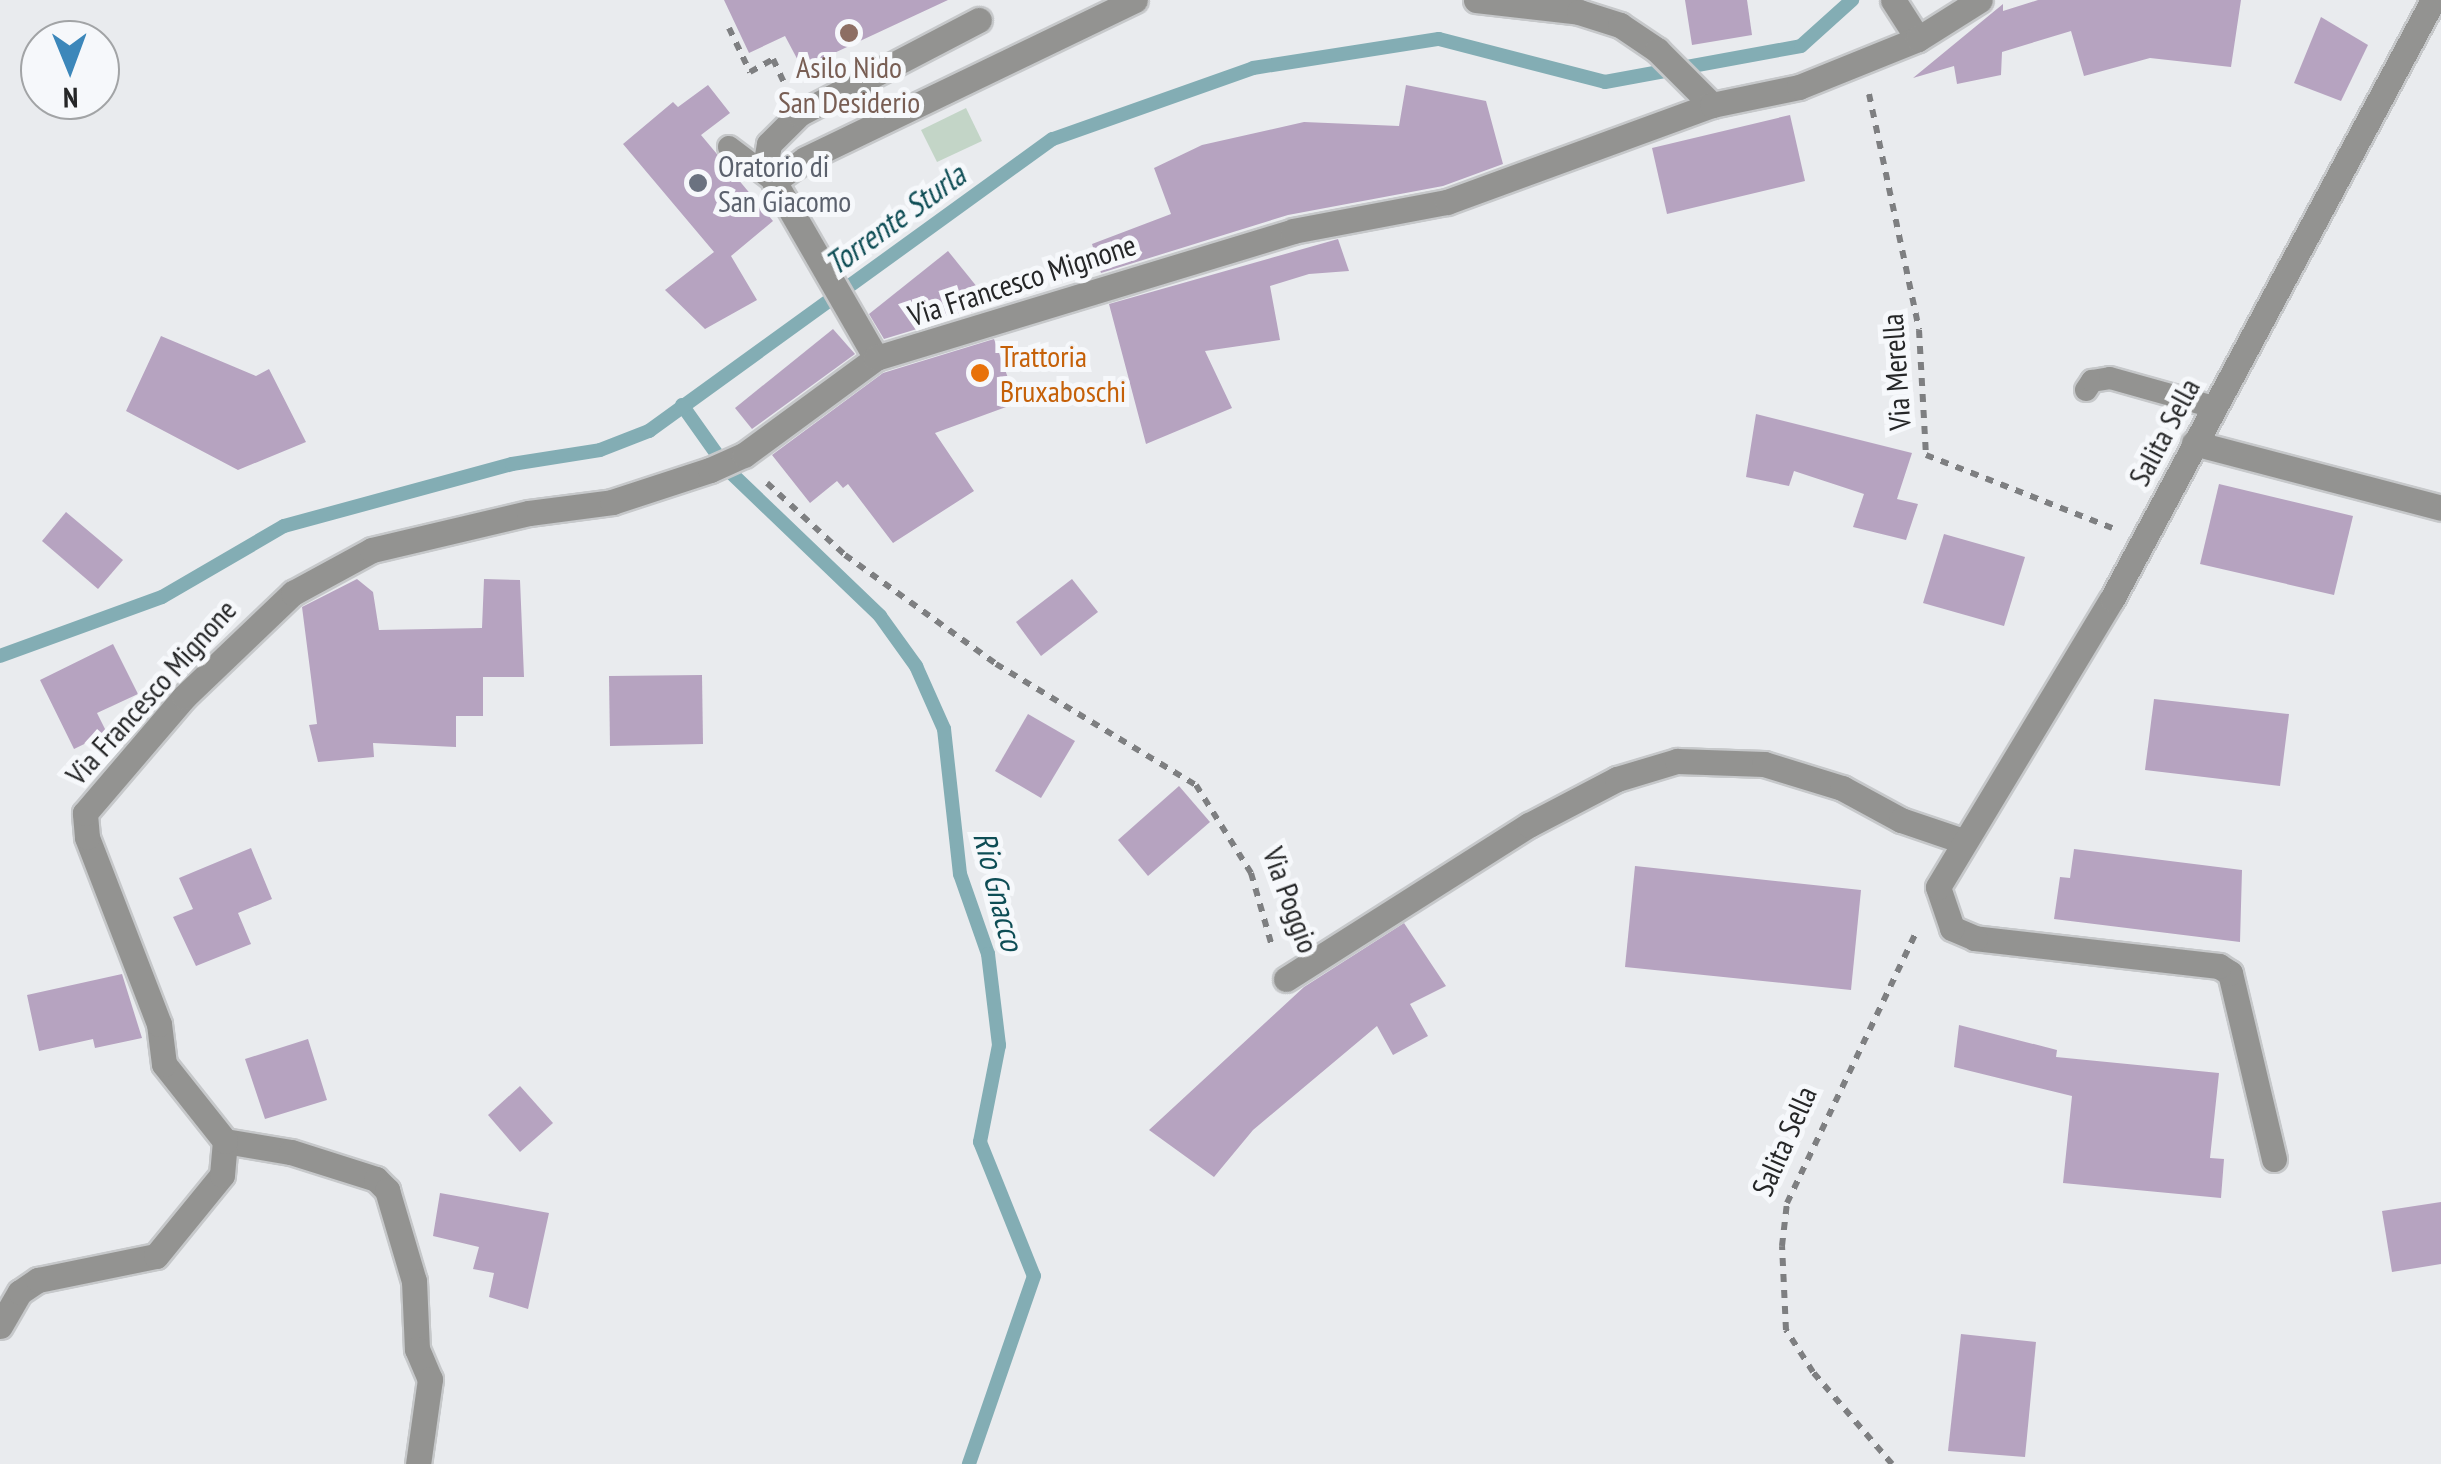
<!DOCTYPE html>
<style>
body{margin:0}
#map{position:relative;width:2441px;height:1464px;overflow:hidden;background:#e9ebee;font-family:"PT Sans Narrow",sans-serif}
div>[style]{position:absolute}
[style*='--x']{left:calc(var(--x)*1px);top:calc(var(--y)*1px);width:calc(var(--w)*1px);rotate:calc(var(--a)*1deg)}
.green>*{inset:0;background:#c3d5c7}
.stream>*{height:14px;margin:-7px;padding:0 7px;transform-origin:7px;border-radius:7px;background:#83adb4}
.building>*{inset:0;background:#b6a3c0}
.path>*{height:6px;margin-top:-3px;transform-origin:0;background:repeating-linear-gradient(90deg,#7e7f81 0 8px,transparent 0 16px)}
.roads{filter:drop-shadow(2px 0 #c6c8ca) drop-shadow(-2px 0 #c6c8ca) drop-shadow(0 2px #c6c8ca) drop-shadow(0 -2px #c6c8ca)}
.lane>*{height:22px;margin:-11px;padding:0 11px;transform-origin:11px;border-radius:11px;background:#939391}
.street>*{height:25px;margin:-12.5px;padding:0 12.5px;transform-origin:12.5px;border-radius:12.5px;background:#939391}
.dots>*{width:28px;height:28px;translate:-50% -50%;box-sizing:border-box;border:5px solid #f6f8fb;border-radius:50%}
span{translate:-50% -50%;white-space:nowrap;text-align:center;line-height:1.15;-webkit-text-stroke:10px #f6f8fb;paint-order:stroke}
.education-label{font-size:30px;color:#785e54}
.worship-label{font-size:30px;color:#5b616d}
.left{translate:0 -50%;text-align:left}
.street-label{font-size:30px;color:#252627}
.food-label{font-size:30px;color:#c56008}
.water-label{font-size:32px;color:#0e4d55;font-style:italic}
.north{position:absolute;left:20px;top:20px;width:100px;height:100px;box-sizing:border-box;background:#f6f8fb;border:2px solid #a2a4a6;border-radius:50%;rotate:179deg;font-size:28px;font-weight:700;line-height:40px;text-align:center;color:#252627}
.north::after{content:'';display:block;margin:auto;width:35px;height:45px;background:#3c87ba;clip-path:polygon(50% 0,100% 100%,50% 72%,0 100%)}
</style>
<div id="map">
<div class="green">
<i style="clip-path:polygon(966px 108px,982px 141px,937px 162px,921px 130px)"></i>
</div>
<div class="stream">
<i style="--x:682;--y:405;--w:80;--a:54.7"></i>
<i style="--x:728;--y:470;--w:211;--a:43.8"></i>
<i style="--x:880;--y:616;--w:62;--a:54.2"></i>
<i style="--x:916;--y:666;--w:69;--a:66"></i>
<i style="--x:944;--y:729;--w:146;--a:83.7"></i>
<i style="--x:960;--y:874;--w:85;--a:70.7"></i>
<i style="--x:988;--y:954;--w:92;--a:83.1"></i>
<i style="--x:999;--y:1045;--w:99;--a:101.1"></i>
<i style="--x:980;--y:1142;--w:144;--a:68.1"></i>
<i style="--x:1034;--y:1276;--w:199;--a:109.1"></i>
<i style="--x:0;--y:656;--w:172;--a:-20"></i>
<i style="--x:162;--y:597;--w:141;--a:-30.2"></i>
<i style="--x:284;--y:526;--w:236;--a:-15.2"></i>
<i style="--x:512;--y:464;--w:89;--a:-9"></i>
<i style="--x:600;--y:450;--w:53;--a:-21.2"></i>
<i style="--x:649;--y:431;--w:498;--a:-35.9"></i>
<i style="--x:1053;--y:139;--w:212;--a:-19.5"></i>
<i style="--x:1253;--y:68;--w:188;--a:-8.9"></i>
<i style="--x:1439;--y:39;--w:171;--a:14.5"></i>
<i style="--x:1605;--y:82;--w:199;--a:-10.4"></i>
<i style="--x:1801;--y:46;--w:69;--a:-42"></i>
</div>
<div class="building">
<i style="clip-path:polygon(724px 0,948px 0,802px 68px,785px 36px,749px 53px)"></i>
<i style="clip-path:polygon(1685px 0,1747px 0,1752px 35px,1692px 45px)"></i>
<i style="clip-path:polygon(2038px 0,2241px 0,2231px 67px,2150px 58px,2084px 76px,2071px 31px,2002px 52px,2001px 75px,1957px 84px,1954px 66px,1913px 78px,2003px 4px,2003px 11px)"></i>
<i style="clip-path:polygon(2321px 17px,2368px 45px,2341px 101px,2294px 83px)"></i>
<i style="clip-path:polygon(708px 85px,730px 113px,701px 135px,773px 221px,731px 256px,757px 300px,705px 329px,665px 290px,714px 252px,623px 144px,673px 102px,678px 107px)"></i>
<i style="clip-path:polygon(1406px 85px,1486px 101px,1503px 164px,1443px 186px,1288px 215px,1101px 273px,1092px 244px,1171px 214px,1154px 168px,1202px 145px,1304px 122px,1399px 126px)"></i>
<i style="clip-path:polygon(1790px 115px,1805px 181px,1667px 214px,1652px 148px)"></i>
<i style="clip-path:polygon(1338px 239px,1349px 271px,1309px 274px,1270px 286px,1280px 340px,1205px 351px,1232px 408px,1146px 444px,1109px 304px)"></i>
<i style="clip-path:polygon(948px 251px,982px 293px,983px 309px,884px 339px,869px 314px)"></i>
<i style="clip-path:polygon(833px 329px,855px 354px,752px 429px,735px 408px)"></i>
<i style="clip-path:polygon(161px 336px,256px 376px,269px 369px,306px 442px,238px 470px,126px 411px)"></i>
<i style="clip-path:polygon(994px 339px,1017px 403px,935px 433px,974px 491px,893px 543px,848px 484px,843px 488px,837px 481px,810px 503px,772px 455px,883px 373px)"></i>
<i style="clip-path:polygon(1756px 414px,1912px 453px,1897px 499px,1918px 504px,1906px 540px,1853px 527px,1864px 494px,1794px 471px,1789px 486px,1746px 477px)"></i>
<i style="clip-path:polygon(2219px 484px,2353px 516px,2334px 595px,2200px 564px)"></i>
<i style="clip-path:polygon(66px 512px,123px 560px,98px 589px,42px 541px)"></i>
<i style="clip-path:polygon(1944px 534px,2025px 557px,2004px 626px,1923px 603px)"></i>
<i style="clip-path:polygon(357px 579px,373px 592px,379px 630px,482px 628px,484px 579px,520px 580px,524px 677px,483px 677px,483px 716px,456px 716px,456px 747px,373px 743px,374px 757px,318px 762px,309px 725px,317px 724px,302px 607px)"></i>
<i style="clip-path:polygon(1072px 579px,1098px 612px,1041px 656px,1016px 622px)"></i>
<i style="clip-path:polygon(113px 644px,138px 694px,97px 713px,107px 733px,74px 749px,40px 680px)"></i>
<i style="clip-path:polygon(702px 675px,703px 744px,610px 746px,609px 676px)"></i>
<i style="clip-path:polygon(2154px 699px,2289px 714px,2280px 786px,2145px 770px)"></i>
<i style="clip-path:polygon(1028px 714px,1075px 741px,1041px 798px,995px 771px)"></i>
<i style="clip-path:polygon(1179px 786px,1210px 822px,1148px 876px,1118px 840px)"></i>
<i style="clip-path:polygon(251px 848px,272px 899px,238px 913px,251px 944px,196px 966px,173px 917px,193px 909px,179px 878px)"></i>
<i style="clip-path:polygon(2074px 849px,2242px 870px,2240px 942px,2054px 919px,2060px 877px,2070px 878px)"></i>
<i style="clip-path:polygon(1635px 866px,1861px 890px,1851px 990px,1625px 967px)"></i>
<i style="clip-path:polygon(1404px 923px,1446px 986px,1410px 1004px,1428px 1036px,1393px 1055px,1377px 1026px,1253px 1130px,1214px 1177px,1149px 1130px,1304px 987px)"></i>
<i style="clip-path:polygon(122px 974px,142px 1038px,95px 1048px,93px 1039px,39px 1051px,27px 995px)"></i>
<i style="clip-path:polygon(1959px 1025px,2057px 1050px,2056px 1057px,2219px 1073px,2210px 1158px,2224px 1159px,2221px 1198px,2063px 1183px,2072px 1096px,1954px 1067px)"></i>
<i style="clip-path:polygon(308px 1039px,327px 1100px,265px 1119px,245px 1059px)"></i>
<i style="clip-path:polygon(520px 1086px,553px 1123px,520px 1152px,488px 1115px)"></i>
<i style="clip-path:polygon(440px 1193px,549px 1213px,528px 1309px,489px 1297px,494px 1273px,473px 1269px,479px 1247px,433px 1236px)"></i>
<i style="clip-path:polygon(2441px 1202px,2441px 1264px,2392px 1272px,2382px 1211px)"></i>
<i style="clip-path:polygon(1961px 1334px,2036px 1342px,2025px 1457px,1948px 1451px)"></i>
</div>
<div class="path">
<i style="--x:729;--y:28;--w:49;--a:64.5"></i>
<i style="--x:750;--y:72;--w:26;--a:-29"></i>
<i style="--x:773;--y:59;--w:29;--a:65"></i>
<i style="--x:1869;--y:94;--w:241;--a:78"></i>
<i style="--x:1919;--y:330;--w:125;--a:86.8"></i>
<i style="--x:1926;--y:455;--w:200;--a:21.4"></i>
<i style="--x:767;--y:483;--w:106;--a:42.7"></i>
<i style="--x:845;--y:555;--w:186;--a:35.8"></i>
<i style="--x:996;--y:664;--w:234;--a:31.2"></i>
<i style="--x:1196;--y:785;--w:104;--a:58"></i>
<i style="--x:1251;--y:873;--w:76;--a:74"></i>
<i style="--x:1892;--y:1464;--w:121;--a:-130.7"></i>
<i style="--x:1813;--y:1372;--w:50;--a:-122.7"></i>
<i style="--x:1786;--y:1330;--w:84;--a:-92.7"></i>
<i style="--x:1782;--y:1246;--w:43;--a:-83.4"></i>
<i style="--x:1787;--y:1203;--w:299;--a:-64.5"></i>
</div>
<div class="roads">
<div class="lane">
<i style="--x:729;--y:147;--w:56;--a:37.1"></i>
<i style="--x:2086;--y:390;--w:11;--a:-56"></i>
<i style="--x:2092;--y:381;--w:18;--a:-9"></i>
<i style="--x:2110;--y:378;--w:108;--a:15.6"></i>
</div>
<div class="street">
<i style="--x:1476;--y:0;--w:104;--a:6.6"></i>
<i style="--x:1579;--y:12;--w:43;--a:17.6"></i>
<i style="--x:1620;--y:25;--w:45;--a:34"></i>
<i style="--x:1657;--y:50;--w:78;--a:45"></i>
<i style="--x:1893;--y:0;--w:46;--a:57.3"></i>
<i style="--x:774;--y:181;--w:22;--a:-112"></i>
<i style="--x:766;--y:161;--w:17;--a:-80"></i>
<i style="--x:769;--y:144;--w:42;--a:-45"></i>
<i style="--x:799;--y:114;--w:203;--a:-27.6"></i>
<i style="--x:876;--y:358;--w:204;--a:-120"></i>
<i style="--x:774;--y:181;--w:38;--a:-35"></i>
<i style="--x:805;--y:159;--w:366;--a:-25.7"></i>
<i style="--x:2194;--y:443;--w:255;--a:14.7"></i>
<i style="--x:1286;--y:979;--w:288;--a:-32.4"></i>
<i style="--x:1529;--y:825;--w:99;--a:-27.6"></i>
<i style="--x:1617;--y:779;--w:63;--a:-16.7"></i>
<i style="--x:1677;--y:761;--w:87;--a:2"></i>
<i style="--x:1764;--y:764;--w:82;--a:17.1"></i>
<i style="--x:1842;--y:788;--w:67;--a:28.5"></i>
<i style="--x:1901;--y:820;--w:65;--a:18.7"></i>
<i style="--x:225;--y:1141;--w:67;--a:9.5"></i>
<i style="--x:291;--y:1152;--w:89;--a:17.6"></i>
<i style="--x:376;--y:1179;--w:16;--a:45"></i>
<i style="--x:387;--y:1190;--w:95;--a:73.5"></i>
<i style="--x:414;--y:1281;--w:68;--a:87.5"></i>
<i style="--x:417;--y:1349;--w:33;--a:67"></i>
<i style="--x:430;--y:1379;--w:86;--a:98"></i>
<i style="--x:2274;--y:1159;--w:191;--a:-103.3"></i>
<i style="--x:2230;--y:973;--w:13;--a:-148"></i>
<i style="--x:2219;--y:966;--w:246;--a:-173.5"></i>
<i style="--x:1975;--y:938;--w:25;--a:-157"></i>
<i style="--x:1952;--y:928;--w:43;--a:-108.9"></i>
<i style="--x:1938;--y:887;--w:336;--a:-58.9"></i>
<i style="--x:2112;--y:599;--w:680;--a:-61.81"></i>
<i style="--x:0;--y:1326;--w:39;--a:-60"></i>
<i style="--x:20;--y:1292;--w:22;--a:-34"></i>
<i style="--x:38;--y:1280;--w:120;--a:-11.5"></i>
<i style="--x:156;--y:1256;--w:104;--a:-50.8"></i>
<i style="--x:222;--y:1175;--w:34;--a:-85"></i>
<i style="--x:225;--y:1141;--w:98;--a:-128.4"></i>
<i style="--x:164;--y:1064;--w:40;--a:-97.1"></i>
<i style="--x:159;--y:1024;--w:200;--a:-111.1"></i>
<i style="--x:87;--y:837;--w:24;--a:-95"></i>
<i style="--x:85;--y:813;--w:153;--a:-49.5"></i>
<i style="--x:184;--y:697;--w:151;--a:-43.7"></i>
<i style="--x:293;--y:593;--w:90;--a:-28.6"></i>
<i style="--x:372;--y:550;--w:161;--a:-13.3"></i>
<i style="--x:529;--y:513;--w:84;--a:-7.5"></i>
<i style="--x:612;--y:502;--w:103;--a:-18.1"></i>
<i style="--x:710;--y:470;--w:37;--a:-24"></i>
<i style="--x:744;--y:455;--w:164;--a:-36.3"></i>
<i style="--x:876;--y:358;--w:436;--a:-16.9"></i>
<i style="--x:1293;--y:231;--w:157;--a:-10.7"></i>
<i style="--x:1447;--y:202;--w:282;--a:-20.1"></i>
<i style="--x:1712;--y:105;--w:89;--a:-11.7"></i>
<i style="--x:1799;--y:87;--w:128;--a:-22"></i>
<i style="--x:1918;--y:39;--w:73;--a:-32.2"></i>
</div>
</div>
<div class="dots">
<i style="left:849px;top:33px;background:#8d6e63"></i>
<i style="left:698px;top:183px;background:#6b7280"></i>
<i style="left:980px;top:373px;background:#e8710a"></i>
</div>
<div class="education-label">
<span style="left:849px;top:84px">Asilo Nido<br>San Desiderio</span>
</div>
<div class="worship-label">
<span class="left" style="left:718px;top:183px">Oratorio di<br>San Giacomo</span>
</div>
<div class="street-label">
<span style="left:1022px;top:280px;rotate:-18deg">Via Francesco Mignone</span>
<span style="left:1896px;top:372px;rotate:-94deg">Via Merella</span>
<span style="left:2164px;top:432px;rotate:-62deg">Salita Sella</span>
<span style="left:151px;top:692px;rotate:-48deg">Via Francesco Mignone</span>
<span style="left:1291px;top:900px;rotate:70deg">Via Poggio</span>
<span style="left:1784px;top:1141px;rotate:-66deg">Salita Sella</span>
</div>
<div class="food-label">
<span class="left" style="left:1000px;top:373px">Trattoria<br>Bruxaboschi</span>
</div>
<div class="water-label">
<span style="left:895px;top:219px;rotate:-36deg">Torrente Sturla</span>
<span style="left:999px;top:891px;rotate:76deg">Rio Gnacco</span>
</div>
<div class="north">N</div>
</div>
